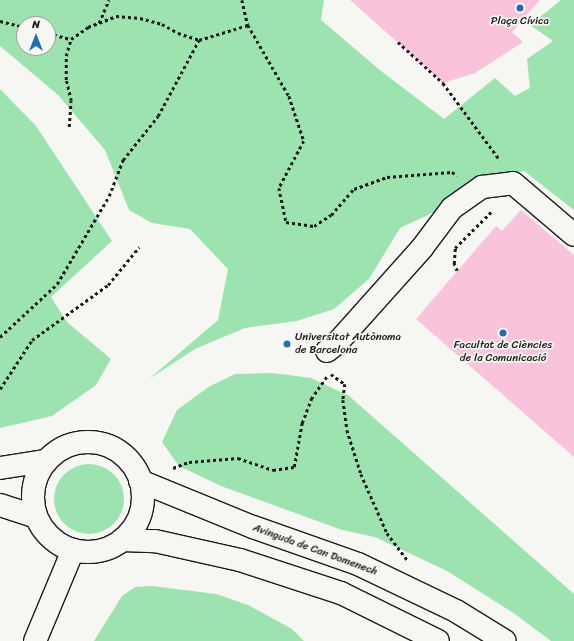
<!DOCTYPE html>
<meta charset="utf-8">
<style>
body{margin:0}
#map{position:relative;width:574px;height:641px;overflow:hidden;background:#f6f6f2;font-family:Sriracha,sans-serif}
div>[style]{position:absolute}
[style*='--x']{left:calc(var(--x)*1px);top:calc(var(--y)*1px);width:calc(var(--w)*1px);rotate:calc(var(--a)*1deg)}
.green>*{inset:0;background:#9de3b0}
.round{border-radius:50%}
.building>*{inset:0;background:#f9c3dc}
.path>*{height:2.5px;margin-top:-1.25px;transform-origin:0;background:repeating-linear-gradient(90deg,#1c1c1c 0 3px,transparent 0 6px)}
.roads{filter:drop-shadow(1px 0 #1c1c1c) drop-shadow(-1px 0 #1c1c1c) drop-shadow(0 1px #1c1c1c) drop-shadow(0 -1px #1c1c1c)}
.pedestrian>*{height:22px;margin:-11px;padding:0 11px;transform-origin:11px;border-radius:11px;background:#f6f6f2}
.minor>*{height:22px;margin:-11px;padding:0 11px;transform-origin:11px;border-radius:11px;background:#f6f6f2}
.minor>.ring{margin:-11px;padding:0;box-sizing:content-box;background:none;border:22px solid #f6f6f2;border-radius:50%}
.dots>*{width:11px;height:11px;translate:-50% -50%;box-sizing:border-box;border:2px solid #f6f6f2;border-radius:50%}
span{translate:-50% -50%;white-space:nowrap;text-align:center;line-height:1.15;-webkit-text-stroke:3.5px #f6f6f2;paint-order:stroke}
.poi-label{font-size:11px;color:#1c1c1c}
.left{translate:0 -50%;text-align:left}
.street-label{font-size:11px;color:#1c1c1c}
.north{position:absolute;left:16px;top:16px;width:40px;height:40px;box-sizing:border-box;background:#f6f6f2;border:1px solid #9f9f9c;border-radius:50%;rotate:0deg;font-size:11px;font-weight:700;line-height:16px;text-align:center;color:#1c1c1c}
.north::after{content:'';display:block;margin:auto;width:14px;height:18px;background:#1f6fb2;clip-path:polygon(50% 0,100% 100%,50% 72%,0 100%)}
</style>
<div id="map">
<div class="green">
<i style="clip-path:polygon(evenodd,0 0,324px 0,321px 20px,381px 71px,444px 119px,495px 78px,515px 96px,530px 88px,527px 59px,553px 41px,530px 25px,561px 0,574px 0,574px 210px,524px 171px,518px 173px,400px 228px,369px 279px,334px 309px,297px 321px,245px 328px,195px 349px,149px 379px,218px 320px,228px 269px,190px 229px,152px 223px,129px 210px,105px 150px,58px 95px,0 46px,0 0,24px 24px,48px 24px,48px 48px,24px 48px,24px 24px)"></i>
<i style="clip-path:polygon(0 89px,36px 126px,112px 241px,51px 297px,67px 322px,111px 359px,96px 385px,52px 416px,0 428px)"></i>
<i style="clip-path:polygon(272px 373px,311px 378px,349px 396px,574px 594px,574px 641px,551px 641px,515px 614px,447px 571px,375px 537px,342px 530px,221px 486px,179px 466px,162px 442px,177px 410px,210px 386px,235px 374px)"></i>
<i class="round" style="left:54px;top:464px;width:70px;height:70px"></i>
<i style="clip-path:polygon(152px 586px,216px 594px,248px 605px,292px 629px,304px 641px,94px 641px,122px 596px,135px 587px)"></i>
</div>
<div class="building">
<i style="clip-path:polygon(350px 0,540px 0,512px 32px,523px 42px,475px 73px,443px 83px)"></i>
<i style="clip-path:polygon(521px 210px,574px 255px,574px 457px,416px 319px,496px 226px,502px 231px)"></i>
</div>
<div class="path">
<i style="--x:242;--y:0;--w:26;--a:77"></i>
<i style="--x:248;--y:25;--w:82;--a:60"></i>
<i style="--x:289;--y:96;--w:47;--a:71.6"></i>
<i style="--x:304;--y:141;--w:53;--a:118"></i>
<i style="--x:279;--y:188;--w:35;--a:78"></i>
<i style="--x:286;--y:222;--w:28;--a:8"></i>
<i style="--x:314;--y:226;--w:20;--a:-33"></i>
<i style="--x:331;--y:215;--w:35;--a:-49"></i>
<i style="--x:354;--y:189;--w:35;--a:-20"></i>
<i style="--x:387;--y:177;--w:65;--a:-4.4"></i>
<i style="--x:452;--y:172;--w:6;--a:31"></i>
<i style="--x:0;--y:21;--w:25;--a:14"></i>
<i style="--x:99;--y:23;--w:25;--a:-67"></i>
<i style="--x:48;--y:33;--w:24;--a:15"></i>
<i style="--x:398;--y:42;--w:61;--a:42.3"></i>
<i style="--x:443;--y:83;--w:96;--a:53.5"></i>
<i style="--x:69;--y:127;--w:26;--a:-86"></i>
<i style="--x:71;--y:101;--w:22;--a:-103"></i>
<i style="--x:66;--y:80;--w:24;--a:-90"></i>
<i style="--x:66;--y:56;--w:18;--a:-74"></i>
<i style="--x:71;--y:39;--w:21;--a:-35"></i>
<i style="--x:88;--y:27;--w:30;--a:-21"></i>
<i style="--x:116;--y:16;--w:24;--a:5"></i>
<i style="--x:140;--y:18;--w:23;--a:15"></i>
<i style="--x:162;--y:24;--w:18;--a:29"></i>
<i style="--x:178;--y:33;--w:22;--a:18"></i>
<i style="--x:199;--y:40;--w:51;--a:-17"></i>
<i style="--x:457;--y:271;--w:8;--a:-113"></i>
<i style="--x:454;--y:264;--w:16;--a:-86"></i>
<i style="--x:455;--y:248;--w:52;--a:-45"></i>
<i style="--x:0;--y:337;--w:78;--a:-42.9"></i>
<i style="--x:57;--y:284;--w:102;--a:-59.4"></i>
<i style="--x:109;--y:196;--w:39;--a:-69"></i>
<i style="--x:123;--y:160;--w:56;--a:-51.5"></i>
<i style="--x:158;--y:116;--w:86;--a:-61.7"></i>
<i style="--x:331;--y:374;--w:17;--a:36"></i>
<i style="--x:345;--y:384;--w:16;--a:97"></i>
<i style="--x:343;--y:400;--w:30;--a:82"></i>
<i style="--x:347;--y:430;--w:46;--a:72.3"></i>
<i style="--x:361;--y:474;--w:64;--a:66.2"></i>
<i style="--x:387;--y:533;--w:35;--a:53"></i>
<i style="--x:0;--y:389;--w:59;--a:-56.9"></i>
<i style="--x:32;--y:340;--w:94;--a:-35.9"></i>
<i style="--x:108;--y:285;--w:49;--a:-50.8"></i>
<i style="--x:173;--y:468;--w:17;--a:-21"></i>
<i style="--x:189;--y:462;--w:49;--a:-4.7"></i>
<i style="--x:238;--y:458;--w:37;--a:19"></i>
<i style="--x:273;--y:470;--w:21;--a:-8"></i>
<i style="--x:294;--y:467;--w:45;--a:-79.7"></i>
<i style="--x:302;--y:423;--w:26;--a:-69"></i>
<i style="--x:311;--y:399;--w:29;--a:-55"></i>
</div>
<div class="roads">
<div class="pedestrian">
<i style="--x:327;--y:351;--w:14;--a:-39"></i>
<i style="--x:338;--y:342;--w:126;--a:-48.2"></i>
<i style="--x:422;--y:248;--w:50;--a:-53.1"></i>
<i style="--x:452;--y:208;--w:37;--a:-35"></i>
<i style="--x:482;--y:187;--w:31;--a:-7"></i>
<i style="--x:513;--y:183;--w:80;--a:40.4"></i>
</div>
<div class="minor">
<i class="ring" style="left:33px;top:442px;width:88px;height:88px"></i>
<i style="--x:0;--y:468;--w:46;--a:-8.8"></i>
<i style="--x:140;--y:481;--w:122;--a:22.2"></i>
<i style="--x:253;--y:527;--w:111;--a:19.4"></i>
<i style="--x:358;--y:564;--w:109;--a:25.6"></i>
<i style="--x:456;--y:611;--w:57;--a:31.5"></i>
<i style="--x:0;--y:505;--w:38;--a:18"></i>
<i style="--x:122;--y:540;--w:33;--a:2"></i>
<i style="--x:155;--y:541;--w:87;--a:12.6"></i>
<i style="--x:240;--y:560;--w:106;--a:18.1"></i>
<i style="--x:341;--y:593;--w:108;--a:26.3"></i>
<i style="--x:35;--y:641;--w:99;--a:-67.3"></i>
</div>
</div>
<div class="dots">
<i style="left:520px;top:8px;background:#1f6fb2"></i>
<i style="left:503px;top:333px;background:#1f6fb2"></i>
<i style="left:287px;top:344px;background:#1f6fb2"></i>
</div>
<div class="poi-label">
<span style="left:520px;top:21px">Plaça Cívica</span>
<span class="left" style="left:295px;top:344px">Universitat Autònoma<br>de Barcelona</span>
<span style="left:503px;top:352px">Facultat de Ciències<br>de la Comunicació</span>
</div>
<div class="street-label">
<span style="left:315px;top:550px;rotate:20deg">Avinguda de Can Domenech</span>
</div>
<div class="north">N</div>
</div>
